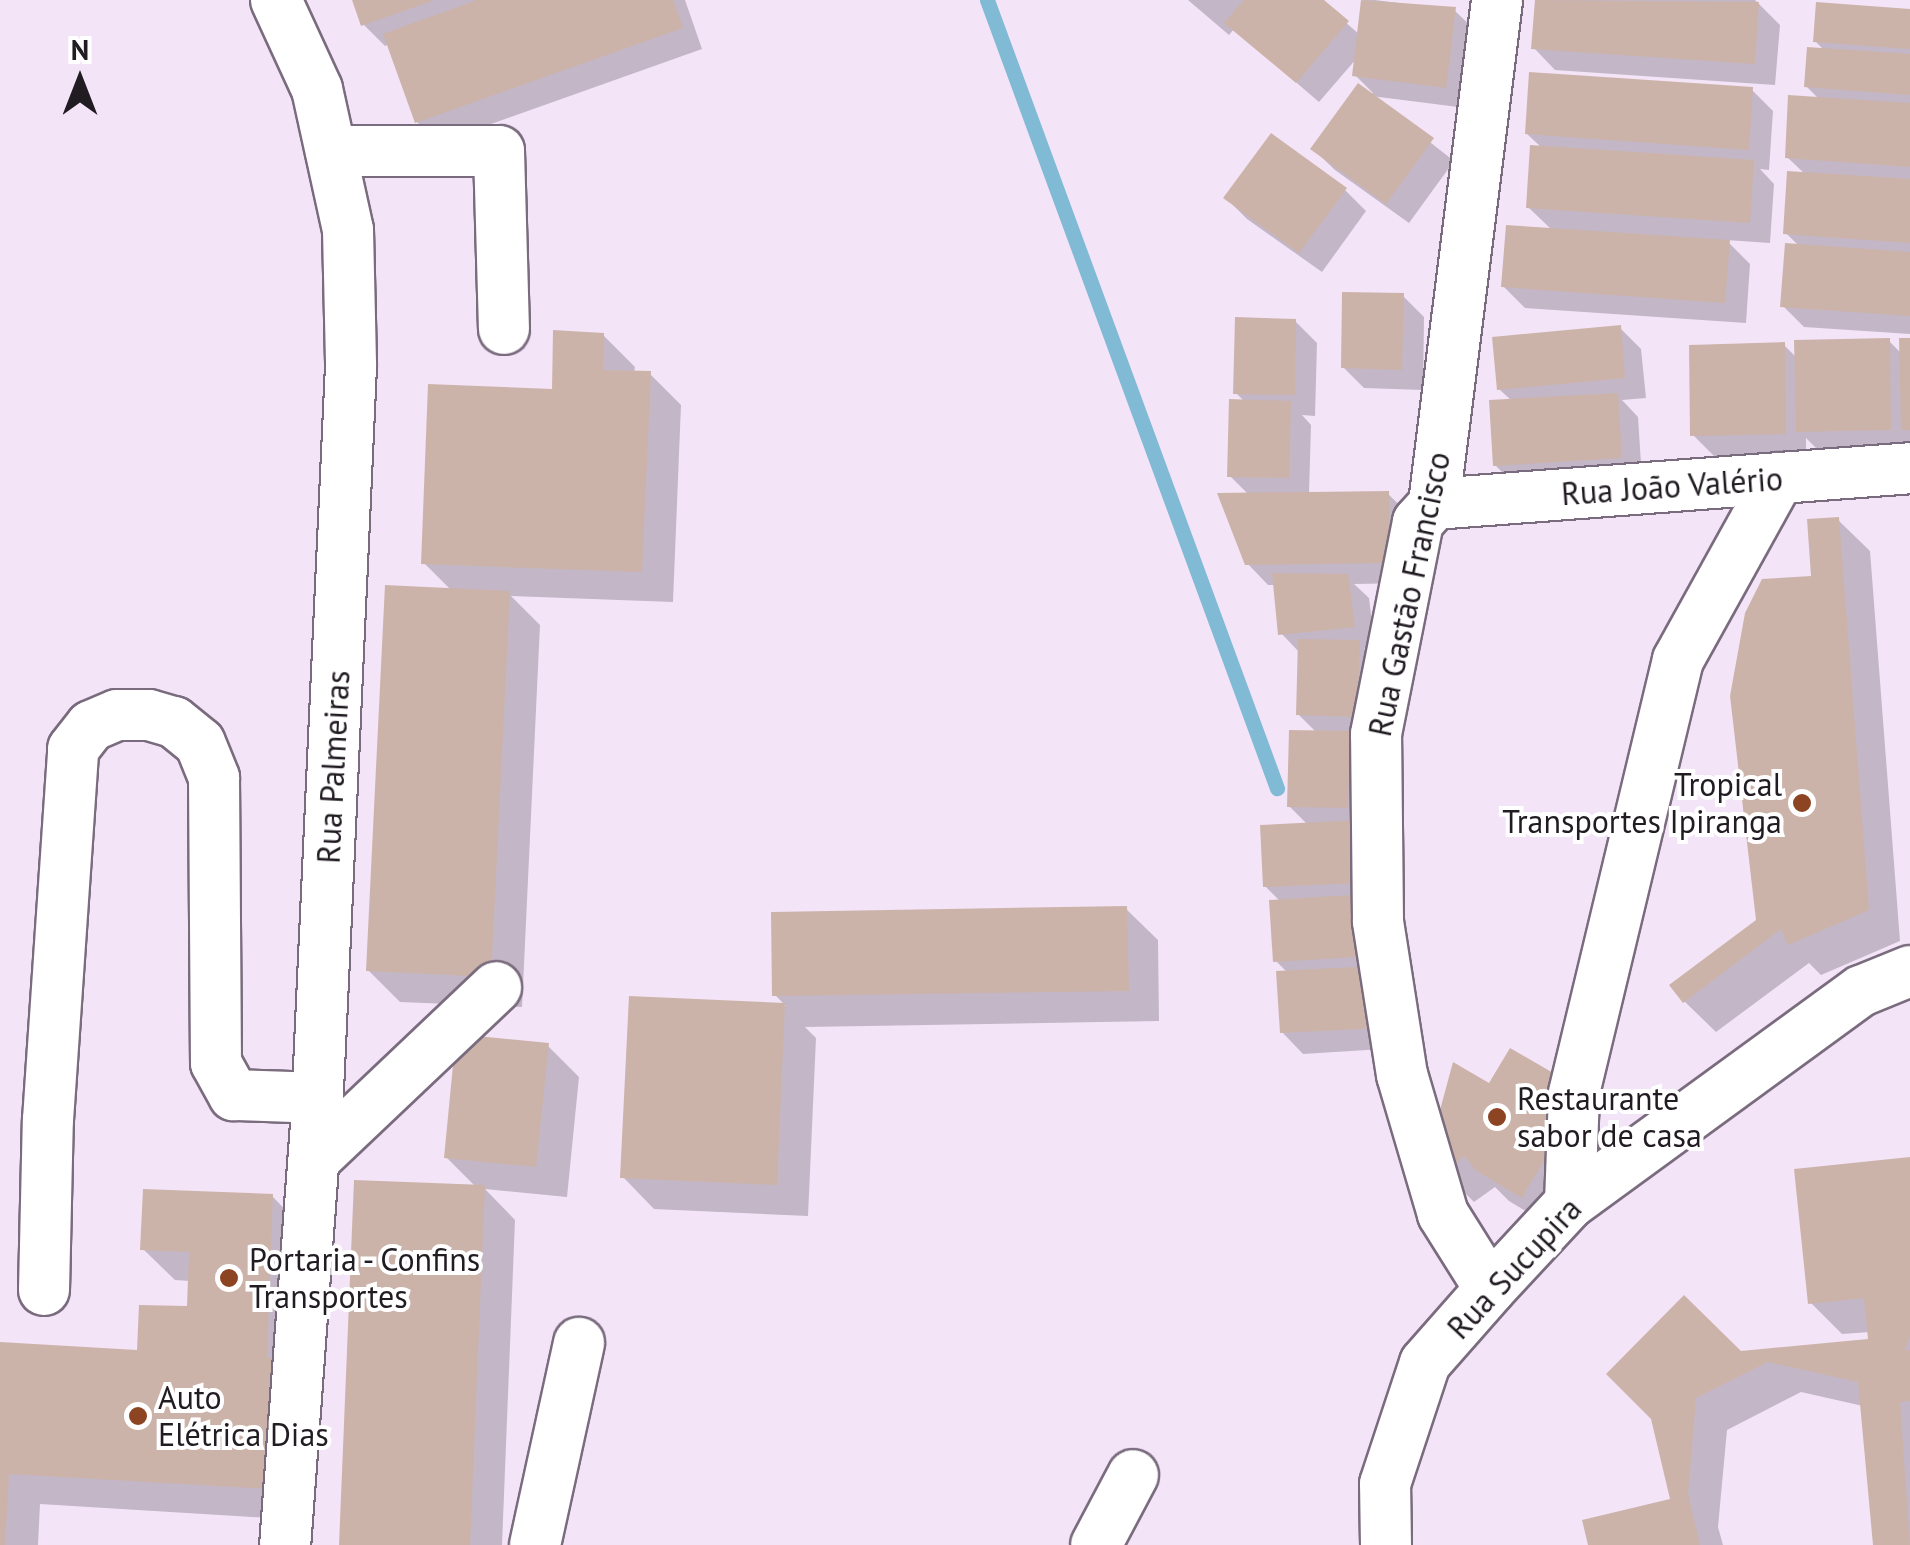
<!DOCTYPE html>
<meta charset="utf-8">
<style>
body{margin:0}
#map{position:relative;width:1910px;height:1545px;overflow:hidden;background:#f4e4f8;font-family:"PT Sans",sans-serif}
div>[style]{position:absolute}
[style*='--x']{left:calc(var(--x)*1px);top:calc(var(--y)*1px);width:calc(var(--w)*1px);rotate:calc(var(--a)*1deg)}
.shadow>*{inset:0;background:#0003}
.stream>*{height:15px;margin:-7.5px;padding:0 7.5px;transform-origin:7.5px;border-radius:7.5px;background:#80bad5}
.building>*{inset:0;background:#ccb3aa}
.roads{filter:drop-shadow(2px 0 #7a6c7e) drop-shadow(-2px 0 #7a6c7e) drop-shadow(0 2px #7a6c7e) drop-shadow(0 -2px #7a6c7e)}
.minor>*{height:50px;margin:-25px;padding:0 25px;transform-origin:25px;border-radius:25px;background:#fff}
.dots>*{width:28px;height:28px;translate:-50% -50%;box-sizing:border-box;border:5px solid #fff;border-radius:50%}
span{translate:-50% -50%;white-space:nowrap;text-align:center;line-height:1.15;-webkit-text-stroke:8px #fff;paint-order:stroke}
.street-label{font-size:32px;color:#211b22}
.poi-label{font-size:32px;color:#211b22}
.right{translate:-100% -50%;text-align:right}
.left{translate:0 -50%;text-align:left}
.north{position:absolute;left:30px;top:30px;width:100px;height:100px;-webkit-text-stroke:8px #fff;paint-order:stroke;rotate:0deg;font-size:28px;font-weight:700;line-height:40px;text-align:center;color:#211b22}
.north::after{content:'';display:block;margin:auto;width:35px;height:45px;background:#211b22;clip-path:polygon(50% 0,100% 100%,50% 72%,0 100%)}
</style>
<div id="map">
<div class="shadow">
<i style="clip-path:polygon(355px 0,685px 0,702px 49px,438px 143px,417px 122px,389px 44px,385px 46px,363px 24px)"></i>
<i style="clip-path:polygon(1188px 0,1320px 0,1360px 35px,1364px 0,1375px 0,1454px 10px,1476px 31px,1466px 108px,1371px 96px,1454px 161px,1409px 223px,1335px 170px,1313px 149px,1373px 93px,1355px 75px,1357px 58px,1319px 102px,1234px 29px,1229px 35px)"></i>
<i style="clip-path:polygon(1537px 0,1785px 0,1755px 0,1780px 25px,1775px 85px,1555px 70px,1534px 48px)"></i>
<i style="clip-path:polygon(1910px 11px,1910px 334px,1804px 327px,1783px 306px,1800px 247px,1786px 233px,1805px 174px,1787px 157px,1820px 100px,1806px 86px,1825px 51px,1815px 41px)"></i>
<i style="clip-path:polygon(1751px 89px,1773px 111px,1769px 170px,1760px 169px,1774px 184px,1770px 243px,1726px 240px,1750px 264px,1746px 323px,1525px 308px,1504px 287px,1552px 230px,1528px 207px,1542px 148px,1527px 134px)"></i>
<i style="clip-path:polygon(1345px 190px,1366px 211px,1322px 272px,1247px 219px,1226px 198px)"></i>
<i style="clip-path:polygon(1403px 296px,1424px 317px,1423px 390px,1364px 388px,1343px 367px)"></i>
<i style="clip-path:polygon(1295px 321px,1317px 343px,1315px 416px,1302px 415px,1311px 425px,1309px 494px,1388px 494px,1410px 515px,1410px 583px,1354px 584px,1369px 598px,1375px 647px,1364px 648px,1380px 664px,1399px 1048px,1303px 1054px,1282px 1032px,1288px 973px,1275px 960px,1280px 901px,1265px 886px,1308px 825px,1289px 806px,1317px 733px,1298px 714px,1300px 653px,1281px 633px,1276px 585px,1268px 585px,1247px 563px,1249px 495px,1230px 476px,1245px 402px,1236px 393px)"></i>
<i style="clip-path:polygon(1620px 328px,1641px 349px,1646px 398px,1622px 400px,1638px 417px,1642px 479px,1517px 487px,1495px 465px,1512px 401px,1499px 389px)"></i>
<i style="clip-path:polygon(603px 335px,635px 367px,634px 373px,650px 374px,681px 405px,673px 602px,511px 596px,540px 625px,522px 1007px,400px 1002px,368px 970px,452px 591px,424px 563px,554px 392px)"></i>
<i style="clip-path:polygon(1889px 341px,1902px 354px,1910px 341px,1910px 450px,1820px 452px,1806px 438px,1806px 454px,1714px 456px,1693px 435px,1784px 345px,1797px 358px)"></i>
<i style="clip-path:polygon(1838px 520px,1870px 551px,1900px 941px,1821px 975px,1809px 963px,1716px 1032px,1684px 1001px,1758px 921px,1814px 578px)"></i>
<i style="clip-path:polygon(1126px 909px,1158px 940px,1159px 1021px,805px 1027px,816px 1038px,808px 1216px,654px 1209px,623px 1177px,632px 999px,786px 1006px,775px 995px)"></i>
<i style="clip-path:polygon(547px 1045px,579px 1077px,567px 1197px,485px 1189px,515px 1220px,502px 1545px,342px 1545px,477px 1188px,446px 1157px)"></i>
<i style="clip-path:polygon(1553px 1076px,1554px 1228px,1509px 1201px,1495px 1187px,1474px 1202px,1444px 1172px,1490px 1087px)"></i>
<i style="clip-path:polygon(1910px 1160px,1910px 1545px,1876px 1545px,1863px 1406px,1801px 1392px,1727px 1430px,1718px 1527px,1723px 1545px,1590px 1545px,1673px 1501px,1654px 1418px,1740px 1354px,1871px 1341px,1870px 1332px,1842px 1334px,1811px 1303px)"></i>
<i style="clip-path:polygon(272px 1196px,303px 1228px,302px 1520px,40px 1504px,38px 1545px,0 1545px,0 1345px,140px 1352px,189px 1309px,190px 1281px,175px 1280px,143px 1249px)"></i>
</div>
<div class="stream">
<i style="--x:987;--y:0;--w:840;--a:69.8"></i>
</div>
<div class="building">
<i style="clip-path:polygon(352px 0,432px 0,432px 1px,361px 26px)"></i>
<i style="clip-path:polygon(477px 0,673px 0,683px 28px,415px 123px,383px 34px)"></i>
<i style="clip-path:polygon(1244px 0,1324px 0,1349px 21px,1296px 83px,1224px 23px)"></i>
<i style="clip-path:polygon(1361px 0,1456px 7px,1446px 88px,1352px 76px)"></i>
<i style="clip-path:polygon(1535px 0,1759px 2px,1755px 64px,1531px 49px)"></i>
<i style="clip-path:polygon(1816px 2px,1910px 9px,1910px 49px,1813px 42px)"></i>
<i style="clip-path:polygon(1807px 47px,1910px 54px,1910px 95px,1804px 87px)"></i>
<i style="clip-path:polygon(1529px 72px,1753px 87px,1749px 150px,1525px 134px)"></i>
<i style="clip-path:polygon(1358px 83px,1434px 138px,1386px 204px,1310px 149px)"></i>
<i style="clip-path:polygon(1788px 95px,1910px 103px,1910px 167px,1785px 158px)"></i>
<i style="clip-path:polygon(1271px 133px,1347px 188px,1299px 253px,1223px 198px)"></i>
<i style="clip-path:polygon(1530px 145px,1754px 160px,1750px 223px,1526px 208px)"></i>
<i style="clip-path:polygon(1787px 171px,1910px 179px,1910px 243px,1783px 234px)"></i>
<i style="clip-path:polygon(1506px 225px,1730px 240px,1725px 303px,1501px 287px)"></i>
<i style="clip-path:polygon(1785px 243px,1910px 252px,1910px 316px,1780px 307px)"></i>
<i style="clip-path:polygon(1342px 292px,1404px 293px,1402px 370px,1341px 368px)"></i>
<i style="clip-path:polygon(1235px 317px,1296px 319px,1295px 395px,1233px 394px)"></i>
<i style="clip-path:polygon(1621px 325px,1625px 378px,1497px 390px,1492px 337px)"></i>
<i style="clip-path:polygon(553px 330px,604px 333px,603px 370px,651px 371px,642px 572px,421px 564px,428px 384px,552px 389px)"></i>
<i style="clip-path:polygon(1890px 338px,1891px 430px,1796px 432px,1794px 340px)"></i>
<i style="clip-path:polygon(1899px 338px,1910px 338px,1910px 430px,1901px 430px)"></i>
<i style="clip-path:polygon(1785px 342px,1786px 434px,1690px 436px,1689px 345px)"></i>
<i style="clip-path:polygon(1618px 393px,1622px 458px,1493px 466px,1489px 400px)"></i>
<i style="clip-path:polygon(1229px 399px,1291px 401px,1289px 478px,1227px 477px)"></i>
<i style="clip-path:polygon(1389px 491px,1390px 563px,1245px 565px,1217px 493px)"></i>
<i style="clip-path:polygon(1839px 517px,1869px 910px,1788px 945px,1781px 929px,1683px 1003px,1669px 985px,1756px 920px,1730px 696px,1745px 613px,1762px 579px,1811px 576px,1807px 519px)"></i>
<i style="clip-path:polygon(1272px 573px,1348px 574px,1355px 627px,1278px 635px)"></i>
<i style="clip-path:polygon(385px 585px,510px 591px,491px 977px,366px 971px)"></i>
<i style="clip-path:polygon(1298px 639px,1360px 640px,1357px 717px,1296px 715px)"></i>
<i style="clip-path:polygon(1289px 730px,1350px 731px,1348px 808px,1287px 807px)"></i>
<i style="clip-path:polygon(1359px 820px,1363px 883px,1263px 887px,1260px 825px)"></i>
<i style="clip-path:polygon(1369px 894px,1373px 956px,1273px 962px,1269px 900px)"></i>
<i style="clip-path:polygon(1127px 906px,1129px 991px,772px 996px,771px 912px)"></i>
<i style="clip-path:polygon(1376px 966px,1379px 1028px,1280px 1033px,1276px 971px)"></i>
<i style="clip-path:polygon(629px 996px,785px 1003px,777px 1185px,620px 1178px)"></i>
<i style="clip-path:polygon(456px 1034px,549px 1043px,536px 1167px,444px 1158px)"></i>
<i style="clip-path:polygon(1510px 1048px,1555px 1074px,1536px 1106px,1566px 1123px,1522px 1198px,1475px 1170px,1465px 1156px,1441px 1173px,1440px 1110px,1453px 1062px,1489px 1083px)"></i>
<i style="clip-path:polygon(1910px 1157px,1910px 1336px,1905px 1350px,1910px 1350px,1910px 1401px,1900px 1402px,1910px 1545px,1873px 1545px,1858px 1382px,1768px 1362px,1696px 1398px,1688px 1494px,1700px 1545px,1588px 1545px,1582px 1520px,1670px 1499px,1651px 1419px,1606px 1374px,1684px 1295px,1741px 1351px,1868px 1339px,1864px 1298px,1808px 1304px,1794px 1169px)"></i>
<i style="clip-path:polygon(354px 1180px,485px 1185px,470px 1545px,339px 1545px)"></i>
<i style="clip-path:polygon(143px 1189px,273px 1194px,267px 1358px,279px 1358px,271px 1489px,9px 1474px,5px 1545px,0 1545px,0 1342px,137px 1350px,139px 1305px,187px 1306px,189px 1252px,140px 1250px)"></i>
</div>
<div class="roads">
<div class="minor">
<i style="--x:276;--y:0;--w:98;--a:65.3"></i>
<i style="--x:317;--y:89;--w:144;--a:77.6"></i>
<i style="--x:348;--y:230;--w:136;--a:88.7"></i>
<i style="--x:351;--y:366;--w:746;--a:92.61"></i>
<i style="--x:317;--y:1111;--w:435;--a:94.2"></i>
<i style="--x:331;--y:151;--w:168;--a:0"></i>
<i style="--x:499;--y:151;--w:178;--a:88.4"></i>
<i style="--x:1434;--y:504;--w:477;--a:-4.3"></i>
<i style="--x:314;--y:1160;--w:251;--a:-43.5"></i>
<i style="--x:1570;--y:1203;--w:110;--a:-87.9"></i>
<i style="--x:1574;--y:1093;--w:445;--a:-76.5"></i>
<i style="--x:1678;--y:660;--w:208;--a:-61"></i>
<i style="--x:1490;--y:1289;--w:89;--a:-122.1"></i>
<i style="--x:1443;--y:1214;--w:145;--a:-106.4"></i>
<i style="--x:1402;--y:1075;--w:156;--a:-98.9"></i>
<i style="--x:1378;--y:921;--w:187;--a:-90.6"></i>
<i style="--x:1376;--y:734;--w:216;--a:-78.8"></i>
<i style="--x:1418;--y:522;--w:24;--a:-48"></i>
<i style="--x:1434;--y:504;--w:508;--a:-82.87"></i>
<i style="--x:44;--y:1290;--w:170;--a:-88.7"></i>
<i style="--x:48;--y:1120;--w:372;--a:-86.1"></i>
<i style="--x:73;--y:749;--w:29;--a:-52"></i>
<i style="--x:91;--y:726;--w:28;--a:-23"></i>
<i style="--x:117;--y:715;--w:32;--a:0"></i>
<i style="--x:149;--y:715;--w:26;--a:16"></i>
<i style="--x:174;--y:722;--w:33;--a:39"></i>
<i style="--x:200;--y:743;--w:38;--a:68"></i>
<i style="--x:214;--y:778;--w:285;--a:89.6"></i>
<i style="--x:216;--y:1063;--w:37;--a:61"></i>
<i style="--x:234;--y:1095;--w:84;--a:2"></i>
<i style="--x:535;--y:1545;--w:207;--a:-77.7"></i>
<i style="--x:1096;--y:1545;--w:79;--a:-62.1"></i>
<i style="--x:1386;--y:1545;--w:61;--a:-90.9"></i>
<i style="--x:1385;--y:1484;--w:127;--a:-71.7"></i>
<i style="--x:1425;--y:1363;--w:98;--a:-48.7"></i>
<i style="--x:1490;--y:1289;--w:117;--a:-47.1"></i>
<i style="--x:1570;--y:1203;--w:360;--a:-36.1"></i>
<i style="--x:1861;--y:991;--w:53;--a:-22.2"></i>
</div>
</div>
<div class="dots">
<i style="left:1802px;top:803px;background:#8c4422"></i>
<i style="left:1497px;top:1117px;background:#8c4422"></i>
<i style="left:229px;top:1278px;background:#8c4422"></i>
<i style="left:138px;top:1416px;background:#8c4422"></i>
</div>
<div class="street-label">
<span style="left:1672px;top:486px;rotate:-4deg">Rua João Valério</span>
<span style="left:1409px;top:594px;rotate:-78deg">Rua Gastão Francisco</span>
<span style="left:333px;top:767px;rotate:-87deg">Rua Palmeiras</span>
<span style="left:1514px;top:1268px;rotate:-47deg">Rua Sucupira</span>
</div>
<div class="poi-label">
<span class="right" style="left:1782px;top:803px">Tropical<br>Transportes Ipiranga</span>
<span class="left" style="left:1517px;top:1117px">Restaurante<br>sabor de casa</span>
<span class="left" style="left:249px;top:1278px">Portaria - Confins<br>Transportes</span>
<span class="left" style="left:158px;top:1416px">Auto<br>Elétrica Dias</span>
</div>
<div class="north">N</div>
</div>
